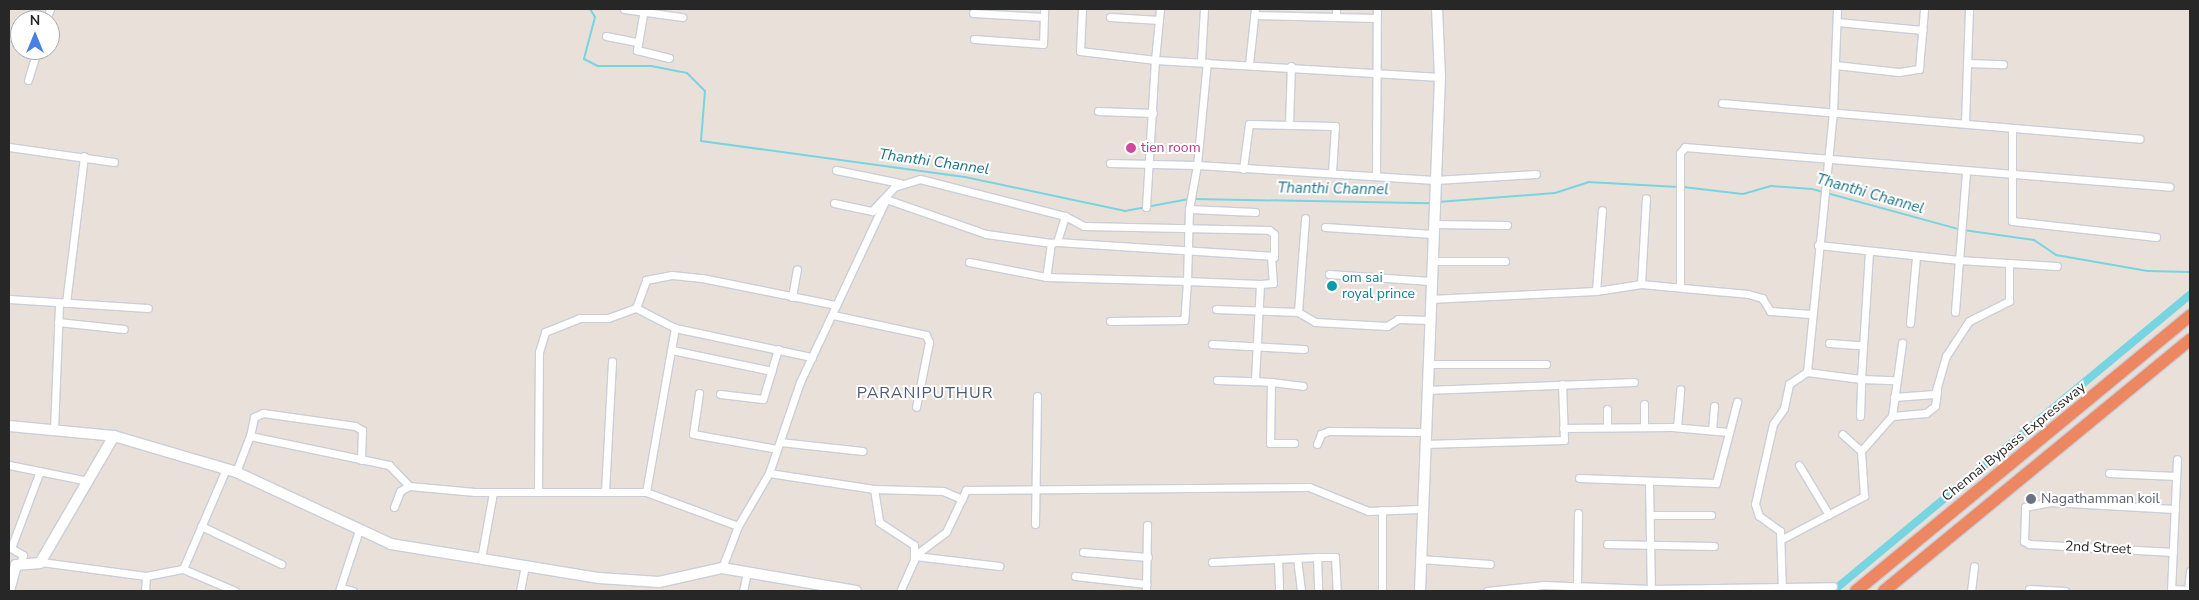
<!DOCTYPE html>
<style>
body{margin:0}
#map{position:relative;width:2199px;height:600px;overflow:hidden;background:#e9e0da;font-family:"Nunito Sans",sans-serif}
div>[style]{position:absolute}
[style*='--x']{left:calc(var(--x)*1px);top:calc(var(--y)*1px);width:calc(var(--w)*1px);rotate:calc(var(--a)*1deg)}
.stream>*{height:2px;margin:-1px;padding:0 1px;transform-origin:1px;border-radius:1px;background:#77d5e1}
.canal>*{height:8px;margin:-4px;padding:0 4px;transform-origin:4px;border-radius:4px;background:#77d5e1}
.roads{filter:drop-shadow(1px 0 #c9ced8) drop-shadow(-1px 0 #c9ced8) drop-shadow(0 1px #c9ced8) drop-shadow(0 -1px #c9ced8)}
.street>*{height:7px;margin:-3.5px;padding:0 3.5px;transform-origin:3.5px;border-radius:3.5px;background:#fff}
.secondary>*{height:10px;margin:-5px;padding:0 5px;transform-origin:5px;border-radius:5px;background:#fff}
.highway>*{height:12px;margin:-6px;padding:0 6px;transform-origin:6px;border-radius:6px;background:#ec8762}
.dots>*{width:14px;height:14px;translate:-50% -50%;box-sizing:border-box;border:2px solid #fff;border-radius:50%}
span{translate:-50% -50%;white-space:nowrap;text-align:center;line-height:1.15;-webkit-text-stroke:4px #fff;paint-order:stroke}
.hotel-label{font-size:14px;color:#b23c85}
.left{translate:0 -50%;text-align:left}
.culture-label{font-size:14px;color:#0d838f}
.street-label{font-size:14px;color:#272727}
.worship-label{font-size:14px;color:#5b616d}
.water-label{font-size:15px;color:#1b7488;font-style:italic}
.quarter-label{font-size:16px;color:#4d5a73;letter-spacing:1px}
.frame{position:absolute;inset:0;border:10px solid #272727;pointer-events:none}
.north{position:absolute;left:10px;top:10px;width:50px;height:50px;box-sizing:border-box;background:#fff;border:1px solid #a9a9a9;border-radius:50%;rotate:0deg;font-size:14px;font-weight:700;line-height:20px;text-align:center;color:#272727}
.north::after{content:'';display:block;margin:auto;width:18px;height:22px;background:#4a80e6;clip-path:polygon(50% 0,100% 100%,50% 72%,0 100%)}
</style>
<div id="map">
<div class="stream">
<i style="--x:590;--y:9;--w:9;--a:58"></i>
<i style="--x:595;--y:17;--w:43;--a:104.7"></i>
<i style="--x:584;--y:59;--w:16;--a:27"></i>
<i style="--x:598;--y:66;--w:53;--a:0"></i>
<i style="--x:651;--y:66;--w:37;--a:11"></i>
<i style="--x:687;--y:73;--w:25;--a:45"></i>
<i style="--x:705;--y:91;--w:50;--a:94.6"></i>
<i style="--x:701;--y:141;--w:266;--a:7.8"></i>
<i style="--x:965;--y:177;--w:164;--a:12"></i>
<i style="--x:1125;--y:211;--w:65;--a:-10.6"></i>
<i style="--x:1683;--y:187;--w:60;--a:6.7"></i>
<i style="--x:1743;--y:194;--w:29;--a:-16"></i>
<i style="--x:1771;--y:186;--w:41;--a:4.2"></i>
<i style="--x:1812;--y:189;--w:151;--a:15.3"></i>
<i style="--x:1193;--y:199;--w:238;--a:1"></i>
<i style="--x:1438;--y:202;--w:117;--a:-4.4"></i>
<i style="--x:1555;--y:193;--w:35;--a:-18"></i>
<i style="--x:1588;--y:182;--w:90;--a:3.2"></i>
<i style="--x:1963;--y:230;--w:72;--a:8"></i>
<i style="--x:2034;--y:240;--w:27;--a:34"></i>
<i style="--x:2056;--y:255;--w:93;--a:9.9"></i>
<i style="--x:2148;--y:271;--w:42;--a:1.4"></i>
</div>
<div class="canal">
<i style="--x:1833;--y:591;--w:464;--a:-39.7"></i>
</div>
<div class="roads">
<div class="street">
<i style="--x:624;--y:9;--w:59;--a:7.9"></i>
<i style="--x:644;--y:9;--w:42;--a:99.7"></i>
<i style="--x:637;--y:50;--w:33;--a:14"></i>
<i style="--x:1082;--y:9;--w:42;--a:92.7"></i>
<i style="--x:1080;--y:51;--w:76;--a:6.8"></i>
<i style="--x:1155;--y:60;--w:51;--a:-84.4"></i>
<i style="--x:1336;--y:9;--w:8;--a:90"></i>
<i style="--x:973;--y:13;--w:71;--a:3.2"></i>
<i style="--x:1255;--y:15;--w:121;--a:1.4"></i>
<i style="--x:1110;--y:17;--w:49;--a:3.5"></i>
<i style="--x:46;--y:20;--w:12;--a:-70"></i>
<i style="--x:1837;--y:22;--w:86;--a:5.3"></i>
<i style="--x:9;--y:36;--w:12;--a:20"></i>
<i style="--x:606;--y:36;--w:32;--a:11"></i>
<i style="--x:974;--y:39;--w:69;--a:4.1"></i>
<i style="--x:1043;--y:44;--w:35;--a:-88"></i>
<i style="--x:1201;--y:61;--w:52;--a:-86.7"></i>
<i style="--x:1967;--y:63;--w:36;--a:2"></i>
<i style="--x:1249;--y:64;--w:55;--a:-83.8"></i>
<i style="--x:1835;--y:65;--w:64;--a:6.2"></i>
<i style="--x:1899;--y:72;--w:20;--a:-9"></i>
<i style="--x:1919;--y:69;--w:60;--a:-85.2"></i>
<i style="--x:28;--y:80;--w:31;--a:-73"></i>
<i style="--x:1722;--y:103;--w:419;--a:4.9"></i>
<i style="--x:1098;--y:111;--w:55;--a:2.1"></i>
<i style="--x:1965;--y:123;--w:114;--a:-88"></i>
<i style="--x:1289;--y:125;--w:59;--a:-88.1"></i>
<i style="--x:2012;--y:129;--w:92;--a:90"></i>
<i style="--x:2012;--y:221;--w:145;--a:6.3"></i>
<i style="--x:9;--y:147;--w:106;--a:8.1"></i>
<i style="--x:1110;--y:163;--w:87;--a:1.3"></i>
<i style="--x:1197;--y:165;--w:103;--a:-84.5"></i>
<i style="--x:1243;--y:169;--w:45;--a:-82.4"></i>
<i style="--x:1249;--y:124;--w:86;--a:1.3"></i>
<i style="--x:1335;--y:126;--w:47;--a:93.7"></i>
<i style="--x:836;--y:170;--w:65;--a:11.5"></i>
<i style="--x:1966;--y:172;--w:88;--a:94.5"></i>
<i style="--x:1959;--y:260;--w:98;--a:3.5"></i>
<i style="--x:1376;--y:175;--w:166;--a:-89.7"></i>
<i style="--x:834;--y:203;--w:39;--a:12"></i>
<i style="--x:872;--y:211;--w:33;--a:-47"></i>
<i style="--x:894;--y:187;--w:27;--a:-17"></i>
<i style="--x:920;--y:179;--w:150;--a:14.3"></i>
<i style="--x:1146;--y:207;--w:147;--a:-86.5"></i>
<i style="--x:1155;--y:60;--w:286;--a:3.4"></i>
<i style="--x:1189;--y:209;--w:72;--a:91.6"></i>
<i style="--x:1187;--y:281;--w:73;--a:2.4"></i>
<i style="--x:1260;--y:284;--w:97;--a:93"></i>
<i style="--x:1255;--y:381;--w:16;--a:4"></i>
<i style="--x:1271;--y:382;--w:61;--a:90.9"></i>
<i style="--x:1270;--y:443;--w:24;--a:0"></i>
<i style="--x:1255;--y:212;--w:66;--a:-177.4"></i>
<i style="--x:1189;--y:209;--w:45;--a:-79.7"></i>
<i style="--x:1197;--y:165;--w:238;--a:3.6"></i>
<i style="--x:1435;--y:180;--w:101;--a:-3.4"></i>
<i style="--x:1433;--y:224;--w:74;--a:0.8"></i>
<i style="--x:1325;--y:227;--w:108;--a:3.7"></i>
<i style="--x:1057;--y:242;--w:214;--a:3.7"></i>
<i style="--x:1271;--y:256;--w:27;--a:86"></i>
<i style="--x:1273;--y:283;--w:13;--a:176"></i>
<i style="--x:1051;--y:243;--w:6;--a:-9"></i>
<i style="--x:1057;--y:242;--w:27;--a:-73"></i>
<i style="--x:1065;--y:216;--w:21;--a:28"></i>
<i style="--x:1084;--y:226;--w:185;--a:1.2"></i>
<i style="--x:1269;--y:230;--w:6;--a:39"></i>
<i style="--x:1274;--y:234;--w:23;--a:90"></i>
<i style="--x:1818;--y:245;--w:142;--a:6.1"></i>
<i style="--x:1959;--y:260;--w:52;--a:94.4"></i>
<i style="--x:1431;--y:261;--w:74;--a:0"></i>
<i style="--x:969;--y:262;--w:78;--a:11"></i>
<i style="--x:1329;--y:274;--w:101;--a:4"></i>
<i style="--x:1641;--y:284;--w:86;--a:-86.7"></i>
<i style="--x:1680;--y:286;--w:133;--a:-90"></i>
<i style="--x:1680;--y:153;--w:8;--a:-50"></i>
<i style="--x:1685;--y:147;--w:486;--a:4.7"></i>
<i style="--x:1596;--y:291;--w:81;--a:-85.8"></i>
<i style="--x:792;--y:297;--w:28;--a:-80"></i>
<i style="--x:9;--y:299;--w:139;--a:3.7"></i>
<i style="--x:1430;--y:299;--w:166;--a:-2.8"></i>
<i style="--x:1596;--y:291;--w:46;--a:-8.8"></i>
<i style="--x:1641;--y:284;--w:107;--a:5.3"></i>
<i style="--x:1748;--y:294;--w:15;--a:16"></i>
<i style="--x:1762;--y:298;--w:15;--a:58"></i>
<i style="--x:1770;--y:311;--w:41;--a:4.2"></i>
<i style="--x:66;--y:303;--w:148;--a:-83"></i>
<i style="--x:1216;--y:309;--w:82;--a:2.1"></i>
<i style="--x:1298;--y:312;--w:94;--a:-85.7"></i>
<i style="--x:1298;--y:312;--w:20;--a:30"></i>
<i style="--x:1315;--y:322;--w:72;--a:3.2"></i>
<i style="--x:1387;--y:326;--w:13;--a:-32"></i>
<i style="--x:1398;--y:319;--w:30;--a:2"></i>
<i style="--x:833;--y:315;--w:95;--a:12.1"></i>
<i style="--x:926;--y:335;--w:8;--a:67"></i>
<i style="--x:929;--y:342;--w:66;--a:101.3"></i>
<i style="--x:58;--y:322;--w:66;--a:6.1"></i>
<i style="--x:1910;--y:323;--w:66;--a:-84.8"></i>
<i style="--x:675;--y:328;--w:44;--a:-152.9"></i>
<i style="--x:636;--y:308;--w:30;--a:-70"></i>
<i style="--x:646;--y:280;--w:26;--a:-11"></i>
<i style="--x:672;--y:275;--w:30;--a:6"></i>
<i style="--x:702;--y:278;--w:137;--a:11.4"></i>
<i style="--x:1829;--y:343;--w:31;--a:4"></i>
<i style="--x:1212;--y:344;--w:92;--a:3.1"></i>
<i style="--x:672;--y:350;--w:102;--a:11.9"></i>
<i style="--x:1427;--y:364;--w:119;--a:0"></i>
<i style="--x:1807;--y:372;--w:54;--a:7.4"></i>
<i style="--x:1861;--y:379;--w:126;--a:-86.4"></i>
<i style="--x:1217;--y:380;--w:38;--a:2"></i>
<i style="--x:1271;--y:382;--w:32;--a:7"></i>
<i style="--x:1426;--y:390;--w:208;--a:-2.2"></i>
<i style="--x:699;--y:393;--w:41;--a:98.3"></i>
<i style="--x:693;--y:434;--w:85;--a:10.1"></i>
<i style="--x:720;--y:394;--w:43;--a:6.6"></i>
<i style="--x:763;--y:399;--w:52;--a:-73.3"></i>
<i style="--x:1894;--y:397;--w:41;--a:-4.2"></i>
<i style="--x:1935;--y:394;--w:40;--a:-74"></i>
<i style="--x:1946;--y:356;--w:42;--a:-56.7"></i>
<i style="--x:1969;--y:321;--w:45;--a:-26.6"></i>
<i style="--x:2009;--y:301;--w:38;--a:-90"></i>
<i style="--x:1607;--y:409;--w:18;--a:90"></i>
<i style="--x:1860;--y:416;--w:37;--a:-88"></i>
<i style="--x:1861;--y:379;--w:34;--a:2"></i>
<i style="--x:1892;--y:416;--w:34;--a:-5"></i>
<i style="--x:1926;--y:413;--w:11;--a:-38"></i>
<i style="--x:1935;--y:406;--w:15;--a:-82"></i>
<i style="--x:1644;--y:427;--w:23;--a:-90"></i>
<i style="--x:1677;--y:427;--w:38;--a:-85"></i>
<i style="--x:1563;--y:428;--w:109;--a:-0.5"></i>
<i style="--x:1672;--y:427;--w:56;--a:5.1"></i>
<i style="--x:54;--y:430;--w:127;--a:-87.7"></i>
<i style="--x:1712;--y:430;--w:24;--a:-85"></i>
<i style="--x:250;--y:436;--w:19;--a:-78"></i>
<i style="--x:254;--y:417;--w:10;--a:-24"></i>
<i style="--x:263;--y:413;--w:93;--a:8"></i>
<i style="--x:355;--y:426;--w:8;--a:30"></i>
<i style="--x:362;--y:430;--w:30;--a:92"></i>
<i style="--x:780;--y:442;--w:83;--a:6.2"></i>
<i style="--x:1317;--y:444;--w:11;--a:-68"></i>
<i style="--x:1321;--y:434;--w:9;--a:-21"></i>
<i style="--x:1329;--y:431;--w:94;--a:0.6"></i>
<i style="--x:1424;--y:444;--w:140;--a:-1.6"></i>
<i style="--x:1564;--y:440;--w:56;--a:-92"></i>
<i style="--x:1861;--y:451;--w:47;--a:-48.5"></i>
<i style="--x:1892;--y:416;--w:74;--a:-82.2"></i>
<i style="--x:9;--y:465;--w:81;--a:11.4"></i>
<i style="--x:1799;--y:465;--w:58;--a:59"></i>
<i style="--x:226;--y:469;--w:109;--a:113.3"></i>
<i style="--x:183;--y:569;--w:56;--a:22.9"></i>
<i style="--x:236;--y:472;--w:39;--a:-69"></i>
<i style="--x:250;--y:436;--w:142;--a:11.8"></i>
<i style="--x:389;--y:465;--w:29;--a:46"></i>
<i style="--x:769;--y:473;--w:106;--a:8.7"></i>
<i style="--x:874;--y:489;--w:69;--a:1.7"></i>
<i style="--x:943;--y:491;--w:21;--a:23"></i>
<i style="--x:2109;--y:473;--w:67;--a:2.6"></i>
<i style="--x:1579;--y:478;--w:137;--a:2.1"></i>
<i style="--x:1716;--y:483;--w:84;--a:-75.5"></i>
<i style="--x:1649;--y:481;--w:110;--a:89"></i>
<i style="--x:874;--y:489;--w:33;--a:81"></i>
<i style="--x:879;--y:522;--w:42;--a:33.3"></i>
<i style="--x:914;--y:545;--w:15;--a:90"></i>
<i style="--x:914;--y:560;--w:34;--a:114"></i>
<i style="--x:538;--y:490;--w:138;--a:-89.6"></i>
<i style="--x:539;--y:352;--w:21;--a:-73"></i>
<i style="--x:545;--y:332;--w:37;--a:-22"></i>
<i style="--x:579;--y:318;--w:29;--a:0"></i>
<i style="--x:608;--y:318;--w:30;--a:-20"></i>
<i style="--x:605;--y:491;--w:130;--a:-86.9"></i>
<i style="--x:646;--y:492;--w:167;--a:-80"></i>
<i style="--x:675;--y:328;--w:140;--a:12"></i>
<i style="--x:394;--y:507;--w:17;--a:-69"></i>
<i style="--x:400;--y:491;--w:10;--a:-29"></i>
<i style="--x:409;--y:486;--w:66;--a:5.2"></i>
<i style="--x:475;--y:492;--w:171;--a:0"></i>
<i style="--x:646;--y:492;--w:98;--a:20.3"></i>
<i style="--x:738;--y:526;--w:45;--a:110.9"></i>
<i style="--x:1382;--y:510;--w:81;--a:90"></i>
<i style="--x:1650;--y:515;--w:61;--a:0"></i>
<i style="--x:1035;--y:524;--w:128;--a:-89.1"></i>
<i style="--x:201;--y:526;--w:89;--a:25.4"></i>
<i style="--x:738;--y:526;--w:61;--a:-59.7"></i>
<i style="--x:769;--y:473;--w:96;--a:-71.2"></i>
<i style="--x:800;--y:382;--w:202;--a:-64.8"></i>
<i style="--x:886;--y:199;--w:106;--a:19.3"></i>
<i style="--x:986;--y:234;--w:66;--a:7.9"></i>
<i style="--x:1051;--y:243;--w:34;--a:98"></i>
<i style="--x:1046;--y:277;--w:141;--a:1.6"></i>
<i style="--x:1187;--y:281;--w:39;--a:94"></i>
<i style="--x:1184;--y:320;--w:74;--a:179.2"></i>
<i style="--x:1782;--y:539;--w:93;--a:-27.7"></i>
<i style="--x:1864;--y:496;--w:45;--a:-93.8"></i>
<i style="--x:1861;--y:451;--w:25;--a:-138"></i>
<i style="--x:1607;--y:544;--w:107;--a:1.1"></i>
<i style="--x:9;--y:547;--w:16;--a:30"></i>
<i style="--x:23;--y:555;--w:9;--a:108"></i>
<i style="--x:11;--y:548;--w:82;--a:-69.4"></i>
<i style="--x:1083;--y:552;--w:65;--a:4.4"></i>
<i style="--x:2173;--y:552;--w:144;--a:-176.8"></i>
<i style="--x:2029;--y:544;--w:6;--a:-149"></i>
<i style="--x:2024;--y:541;--w:34;--a:-88"></i>
<i style="--x:2025;--y:507;--w:25;--a:-11"></i>
<i style="--x:2050;--y:502;--w:125;--a:3.2"></i>
<i style="--x:914;--y:556;--w:40;--a:-37"></i>
<i style="--x:946;--y:532;--w:47;--a:-64.5"></i>
<i style="--x:966;--y:490;--w:343;--a:-0.5"></i>
<i style="--x:1309;--y:487;--w:64;--a:22.1"></i>
<i style="--x:1368;--y:511;--w:52;--a:-2.2"></i>
<i style="--x:915;--y:556;--w:85;--a:6.8"></i>
<i style="--x:1317;--y:557;--w:18;--a:0"></i>
<i style="--x:1335;--y:557;--w:34;--a:87"></i>
<i style="--x:1297;--y:558;--w:33;--a:83"></i>
<i style="--x:481;--y:559;--w:68;--a:-79.8"></i>
<i style="--x:1278;--y:559;--w:32;--a:88"></i>
<i style="--x:1420;--y:559;--w:70;--a:4.1"></i>
<i style="--x:41;--y:562;--w:106;--a:7.6"></i>
<i style="--x:146;--y:576;--w:38;--a:-11"></i>
<i style="--x:1212;--y:562;--w:105;--a:-2.7"></i>
<i style="--x:1317;--y:557;--w:34;--a:88"></i>
<i style="--x:1075;--y:576;--w:72;--a:6.3"></i>
<i style="--x:1577;--y:585;--w:72;--a:-89.2"></i>
<i style="--x:341;--y:588;--w:12;--a:14"></i>
<i style="--x:2029;--y:589;--w:36;--a:3"></i>
<i style="--x:2172;--y:589;--w:18;--a:3"></i>
<i style="--x:2188;--y:590;--w:19;--a:-84"></i>
<i style="--x:145;--y:591;--w:15;--a:-86"></i>
<i style="--x:339;--y:591;--w:64;--a:-71.8"></i>
<i style="--x:520;--y:591;--w:25;--a:-79"></i>
<i style="--x:743;--y:591;--w:19;--a:-78"></i>
<i style="--x:1146;--y:591;--w:66;--a:-89.1"></i>
<i style="--x:1487;--y:591;--w:57;--a:-6"></i>
<i style="--x:1544;--y:585;--w:107;--a:2.1"></i>
<i style="--x:1651;--y:589;--w:182;--a:-0.9"></i>
<i style="--x:1782;--y:591;--w:60;--a:-91.9"></i>
<i style="--x:1780;--y:531;--w:26;--a:-144"></i>
<i style="--x:1759;--y:516;--w:13;--a:-108"></i>
<i style="--x:1755;--y:504;--w:82;--a:-77.3"></i>
<i style="--x:1773;--y:424;--w:19;--a:-55"></i>
<i style="--x:1784;--y:408;--w:25;--a:-78"></i>
<i style="--x:1789;--y:384;--w:22;--a:-34"></i>
<i style="--x:1807;--y:372;--w:260;--a:-84.3"></i>
<i style="--x:1833;--y:113;--w:104;--a:-87.8"></i>
<i style="--x:1971;--y:591;--w:25;--a:-83"></i>
<i style="--x:2171;--y:591;--w:132;--a:-87.4"></i>
</div>
<div class="secondary">
<i style="--x:9;--y:426;--w:105;--a:5.4"></i>
<i style="--x:114;--y:436;--w:127;--a:16.4"></i>
<i style="--x:236;--y:472;--w:171;--a:24.9"></i>
<i style="--x:391;--y:544;--w:211;--a:9.3"></i>
<i style="--x:599;--y:578;--w:60;--a:3.8"></i>
<i style="--x:659;--y:582;--w:65;--a:-12.5"></i>
<i style="--x:722;--y:568;--w:136;--a:9.7"></i>
<i style="--x:9;--y:591;--w:27;--a:-75"></i>
<i style="--x:16;--y:565;--w:24;--a:-5"></i>
<i style="--x:40;--y:563;--w:147;--a:-59.8"></i>
<i style="--x:1420;--y:591;--w:514;--a:-87.77"></i>
<i style="--x:1440;--y:77;--w:68;--a:-92.5"></i>
</div>
<div class="highway">
<i style="--x:1856;--y:591;--w:433;--a:-39.5"></i>
<i style="--x:1884;--y:591;--w:396;--a:-39.4"></i>
</div>
</div>
<div class="dots">
<i style="left:1131px;top:148px;background:#d1479c"></i>
<i style="left:1332px;top:286px;background:#0f9aa8"></i>
<i style="left:2031px;top:499px;background:#6b7280"></i>
</div>
<div class="hotel-label">
<span class="left" style="left:1141px;top:148px">tien room</span>
</div>
<div class="culture-label">
<span class="left" style="left:1342px;top:286px">om sai<br>royal prince</span>
</div>
<div class="street-label">
<span style="left:2014px;top:442px;rotate:-39deg">Chennai Bypass Expressway</span>
<span style="left:2098px;top:548px;rotate:3deg">2nd Street</span>
</div>
<div class="worship-label">
<span class="left" style="left:2041px;top:499px">Nagathamman koil</span>
</div>
<div class="water-label">
<span style="left:934px;top:162px;rotate:8deg">Thanthi Channel</span>
<span style="left:1333px;top:189px;rotate:1deg">Thanthi Channel</span>
<span style="left:1870px;top:194px;rotate:16deg">Thanthi Channel</span>
</div>
<div class="quarter-label">
<span style="left:925px;top:393px">PARANIPUTHUR</span>
</div>
<div class="frame"></div>
<div class="north">N</div>
</div>
